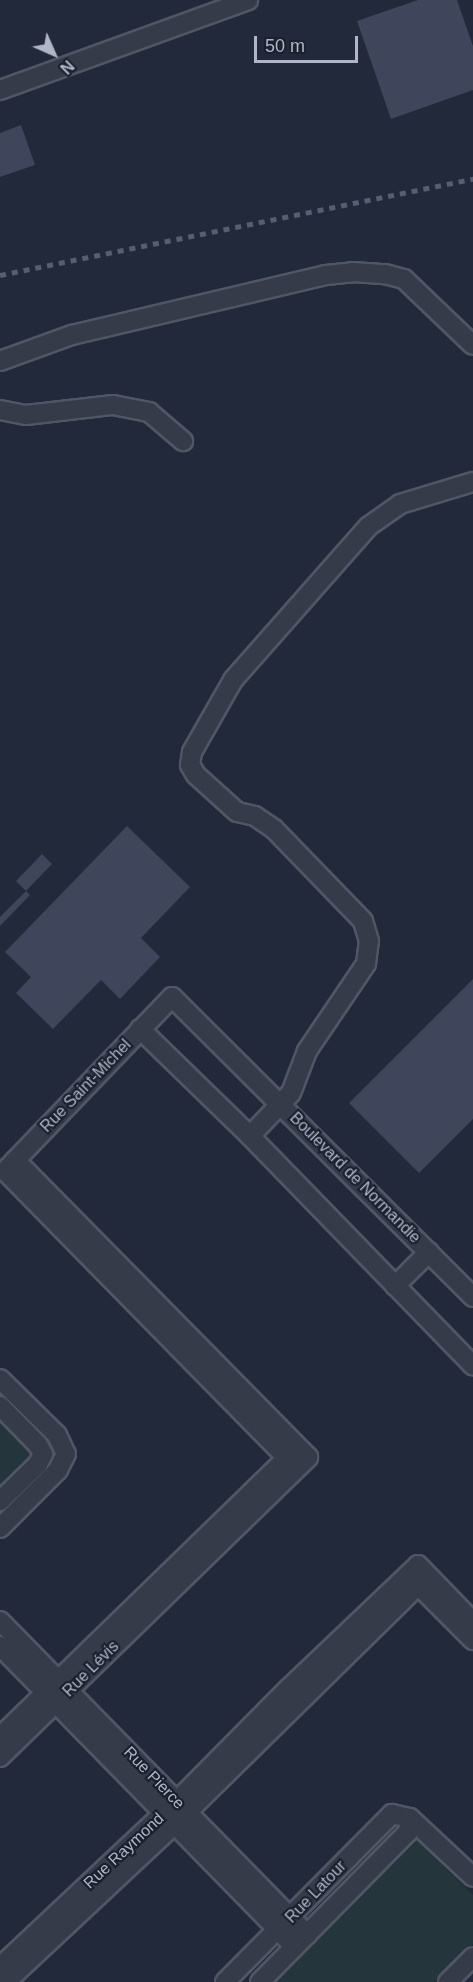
<!DOCTYPE html>
<meta charset="utf-8">
<style>
body{margin:0}
#map{position:relative;width:473px;height:1982px;overflow:hidden;background:#22293a;font-family:Arial,sans-serif}
div>[style]{position:absolute}
[style*='--x']{left:calc(var(--x)*1px);top:calc(var(--y)*1px);width:calc(var(--w)*1px);rotate:calc(var(--a)*1deg)}
.green>*{inset:0;background:#24353b}
.building>*{inset:0;background:#3f455a}
.roads{filter:drop-shadow(2px 0 #515665) drop-shadow(-2px 0 #515665) drop-shadow(0 2px #515665) drop-shadow(0 -2px #515665)}
.minor>*{height:18px;margin:-9px;padding:0 9px;transform-origin:9px;border-radius:9px;background:#363b4a}
.rail>*{height:4.5px;margin-top:-2.25px;transform-origin:0;background:repeating-linear-gradient(90deg,#585e71 0 6px,transparent 0 12px)}
span{translate:-50% -50%;white-space:nowrap;text-align:center;line-height:1.15;-webkit-text-stroke:4.5px #1b202f;paint-order:stroke}
.street-label{font-size:16px;color:#b1b6c6}
.north{position:absolute;left:24px;top:24px;width:60px;height:60px;-webkit-text-stroke:4px #1b202f;paint-order:stroke;rotate:135deg;font-size:16px;font-weight:700;line-height:24px;text-align:center;color:#b1b6c6}
.north::after{content:'';display:block;margin:auto;width:21px;height:27px;background:#b1b6c6;clip-path:polygon(50% 0,100% 100%,50% 72%,0 100%)}
.scale{position:absolute;left:254px;top:36px;width:104px;height:27px;box-sizing:border-box;border:3px solid #b1b6c6;border-top:0;padding-left:8px;font-size:18px;line-height:21px;white-space:nowrap;color:#b1b6c6;-webkit-text-stroke:4px #1b202f;paint-order:stroke}
</style>
<div id="map">
<div class="green">
<i style="clip-path:polygon(0 1416px,36px 1458px,0 1493px)"></i>
<i style="clip-path:polygon(409px 1832px,473px 1895px,473px 1944px,435px 1982px,258px 1982px)"></i>
</div>
<div class="building">
<i style="clip-path:polygon(418px 0,457px 0,473px 46px,473px 90px,391px 119px,357px 21px)"></i>
<i style="clip-path:polygon(21px 125px,35px 165px,0 177px,0 133px)"></i>
<i style="clip-path:polygon(127px 826px,190px 887px,141px 938px,160px 957px,120px 999px,101px 980px,53px 1029px,16px 993px,31px 977px,5px 952px)"></i>
<i style="clip-path:polygon(42px 854px,52px 864px,26px 891px,30px 895px,0 926px,0 917px,26px 891px,16px 881px)"></i>
<i style="clip-path:polygon(473px 979px,473px 1119px,419px 1173px,349px 1103px)"></i>
</div>
<div class="roads">
<div class="minor">
<i style="--x:0;--y:90;--w:264;--a:-19.9"></i>
<i style="--x:0;--y:361;--w:77;--a:-19.9"></i>
<i style="--x:72;--y:335;--w:261;--a:-13.3"></i>
<i style="--x:326;--y:275;--w:27;--a:-6"></i>
<i style="--x:353;--y:272;--w:32;--a:4"></i>
<i style="--x:385;--y:274;--w:20;--a:15"></i>
<i style="--x:404;--y:279;--w:95;--a:43.7"></i>
<i style="--x:0;--y:410;--w:26;--a:11"></i>
<i style="--x:26;--y:415;--w:88;--a:-6.6"></i>
<i style="--x:113;--y:405;--w:37;--a:11"></i>
<i style="--x:149;--y:412;--w:45;--a:40.5"></i>
<i style="--x:140;--y:1029;--w:153;--a:44.2"></i>
<i style="--x:250;--y:1136;--w:320;--a:45.8"></i>
<i style="--x:250;--y:1136;--w:59;--a:-46.4"></i>
<i style="--x:291;--y:1093;--w:45;--a:-69.1"></i>
<i style="--x:307;--y:1051;--w:105;--a:-55.9"></i>
<i style="--x:366;--y:964;--w:23;--a:-83"></i>
<i style="--x:369;--y:941;--w:21;--a:-107"></i>
<i style="--x:363;--y:921;--w:128;--a:-134.1"></i>
<i style="--x:274;--y:829;--w:23;--a:-146"></i>
<i style="--x:255;--y:816;--w:18;--a:-167"></i>
<i style="--x:237;--y:812;--w:55;--a:-137.9"></i>
<i style="--x:196;--y:775;--w:12;--a:-121"></i>
<i style="--x:190;--y:765;--w:13;--a:-81"></i>
<i style="--x:192;--y:752;--w:83;--a:-60.3"></i>
<i style="--x:233;--y:680;--w:205;--a:-48.6"></i>
<i style="--x:369;--y:526;--w:38;--a:-35"></i>
<i style="--x:400;--y:504;--w:76;--a:-16.8"></i>
<i style="--x:8;--y:1168;--w:237;--a:-46.2"></i>
<i style="--x:172;--y:997;--w:425;--a:44.9"></i>
<i style="--x:395;--y:1286;--w:48;--a:-45"></i>
<i style="--x:0;--y:1379;--w:80;--a:44.5"></i>
<i style="--x:57;--y:1435;--w:21;--a:65"></i>
<i style="--x:66;--y:1454;--w:18;--a:117"></i>
<i style="--x:58;--y:1470;--w:82;--a:135"></i>
<i style="--x:0;--y:1406;--w:54;--a:45.7"></i>
<i style="--x:38;--y:1445;--w:10;--a:61"></i>
<i style="--x:43;--y:1454;--w:11;--a:117"></i>
<i style="--x:38;--y:1464;--w:53;--a:135.8"></i>
<i style="--x:418;--y:1565;--w:79;--a:46"></i>
<i style="--x:418;--y:1573;--w:12;--a:90"></i>
<i style="--x:418;--y:1585;--w:78;--a:45"></i>
<i style="--x:0;--y:1621;--w:439;--a:45.6"></i>
<i style="--x:0;--y:1646;--w:421;--a:45.6"></i>
<i style="--x:0;--y:1737;--w:400;--a:-44.2"></i>
<i style="--x:287;--y:1458;--w:402;--a:-134.5"></i>
<i style="--x:0;--y:1757;--w:430;--a:-44.2"></i>
<i style="--x:308;--y:1457;--w:417;--a:-134.6"></i>
<i style="--x:0;--y:1967;--w:243;--a:-43.2"></i>
<i style="--x:177;--y:1801;--w:159;--a:-45.3"></i>
<i style="--x:289;--y:1688;--w:178;--a:-43.6"></i>
<i style="--x:6;--y:1982;--w:231;--a:-43.1"></i>
<i style="--x:175;--y:1824;--w:341;--a:-44.5"></i>
<i style="--x:225;--y:1982;--w:237;--a:-45.2"></i>
<i style="--x:392;--y:1814;--w:18;--a:13"></i>
<i style="--x:410;--y:1818;--w:86;--a:43.1"></i>
<i style="--x:260;--y:1982;--w:211;--a:-45.4"></i>
<i style="--x:408;--y:1832;--w:14;--a:-82"></i>
<i style="--x:448;--y:1982;--w:35;--a:-45"></i>
</div>
</div>
<div class="rail">
<i style="--x:0;--y:275;--w:483;--a:-11.5"></i>
</div>
<div class="street-label">
<span style="left:86px;top:1086px;rotate:-46deg">Rue Saint-Michel</span>
<span style="left:355px;top:1178px;rotate:45deg">Boulevard de Normandie</span>
<span style="left:91px;top:1669px;rotate:-45deg">Rue Lévis</span>
<span style="left:154px;top:1778px;rotate:46deg">Rue Pierce</span>
<span style="left:124px;top:1851px;rotate:-43deg">Rue Raymond</span>
<span style="left:316px;top:1892px;rotate:-46deg">Rue Latour</span>
</div>
<div class="north">N</div>
<div class="scale">50 m</div>
</div>
